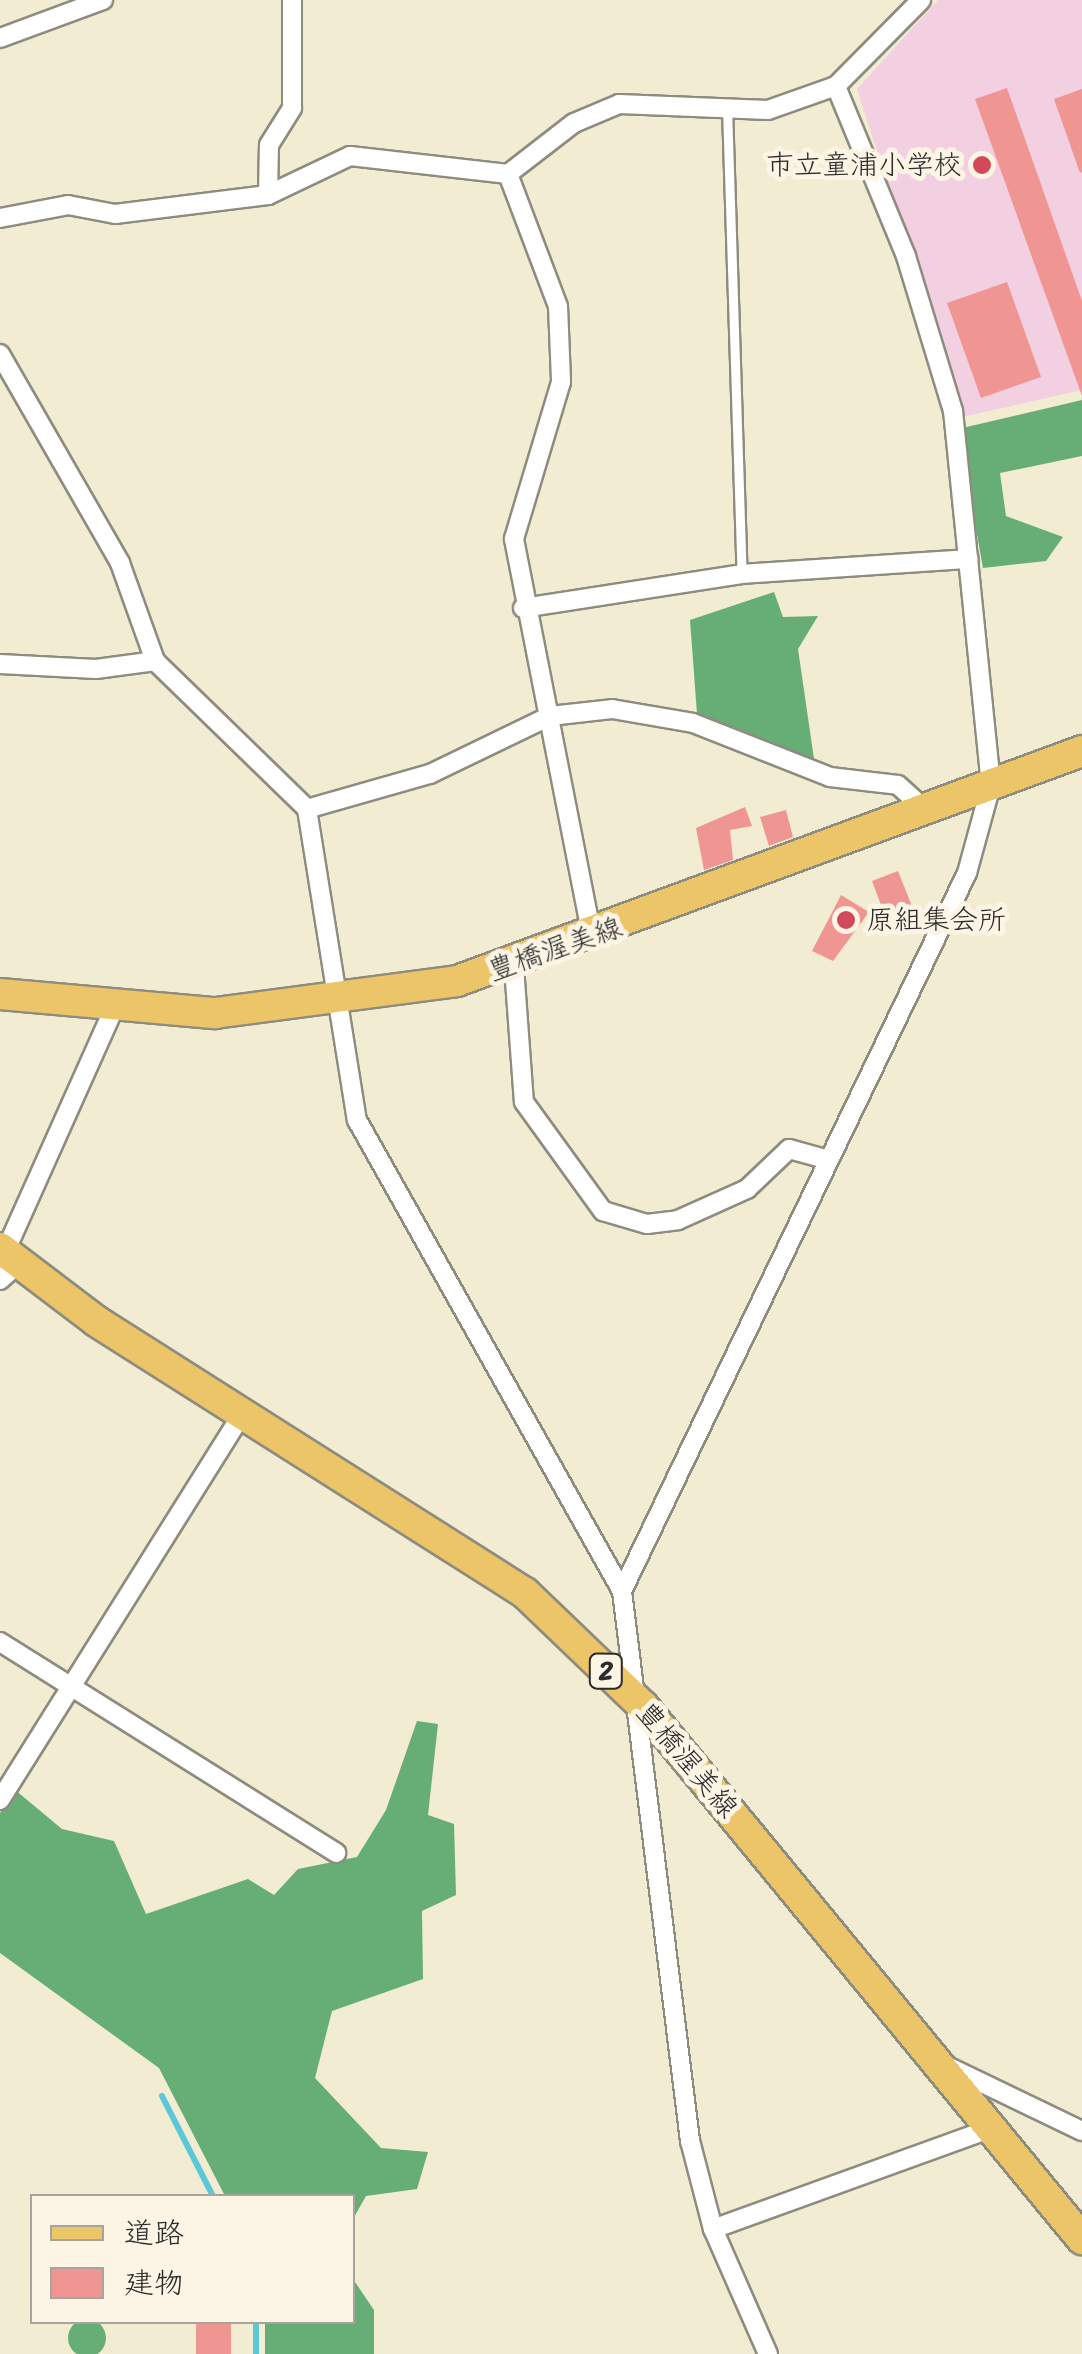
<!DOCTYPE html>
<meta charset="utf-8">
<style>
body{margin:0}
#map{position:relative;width:1082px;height:2354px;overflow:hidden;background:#f2ecd3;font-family:Sriracha,"Klee One",sans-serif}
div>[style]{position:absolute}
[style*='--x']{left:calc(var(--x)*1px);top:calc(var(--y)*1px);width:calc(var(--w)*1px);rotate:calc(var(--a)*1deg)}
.built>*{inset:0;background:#f2cfe1}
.forest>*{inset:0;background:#66ae75}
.round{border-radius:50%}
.stream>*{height:6px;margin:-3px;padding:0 3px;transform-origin:3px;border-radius:3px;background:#5cc7d7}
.building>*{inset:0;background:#f09692}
.roads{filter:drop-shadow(2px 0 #8e8c7f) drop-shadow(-2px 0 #8e8c7f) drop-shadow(0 2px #8e8c7f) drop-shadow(0 -2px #8e8c7f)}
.service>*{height:9px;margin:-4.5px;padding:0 4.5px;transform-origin:4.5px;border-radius:4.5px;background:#fff}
.minor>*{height:18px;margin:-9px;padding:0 9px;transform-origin:9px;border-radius:9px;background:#fff}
.primary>*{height:30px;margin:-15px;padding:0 15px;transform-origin:15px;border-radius:15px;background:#edc569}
.dots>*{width:28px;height:28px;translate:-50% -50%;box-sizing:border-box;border:5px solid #fcf5e5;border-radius:50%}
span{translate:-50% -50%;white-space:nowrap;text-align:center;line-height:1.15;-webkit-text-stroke:10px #fcf5e5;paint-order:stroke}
.shield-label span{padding:2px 8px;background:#fcf5e5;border:2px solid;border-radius:8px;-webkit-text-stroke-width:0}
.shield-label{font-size:25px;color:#2b2b2b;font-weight:700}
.poi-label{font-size:28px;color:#2b2b2b}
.right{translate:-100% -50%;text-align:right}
.left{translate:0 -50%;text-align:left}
.street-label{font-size:28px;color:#2b2b2b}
.legend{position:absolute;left:30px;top:2194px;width:325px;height:130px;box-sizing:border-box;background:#fcf5e5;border:2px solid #a8a49b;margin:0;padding:12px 18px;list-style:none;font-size:30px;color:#2b2b2b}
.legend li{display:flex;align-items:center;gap:20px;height:50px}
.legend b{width:50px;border:2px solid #a8a49b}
</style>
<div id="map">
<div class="built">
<i style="clip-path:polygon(938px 0,1082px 0,1082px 390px,962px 417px,857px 89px)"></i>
</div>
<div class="forest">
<i style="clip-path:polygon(1082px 400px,1082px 456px,1000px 473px,1006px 516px,1063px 537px,1046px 561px,983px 568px,958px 429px)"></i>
<i style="clip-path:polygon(774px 592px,783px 617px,818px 616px,798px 649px,814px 759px,697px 714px,690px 620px)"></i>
<i style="clip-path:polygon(417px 1721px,438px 1724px,428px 1815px,454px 1824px,456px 1895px,422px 1911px,423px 1979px,332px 2011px,315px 2078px,381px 2148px,428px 2152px,417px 2189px,366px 2196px,353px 2219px,352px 2196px,225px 2196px,159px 2068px,0 1953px,0 1813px,14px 1789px,62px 1829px,114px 1841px,146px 1914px,248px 1879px,274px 1895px,298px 1869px,357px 1857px,386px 1810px)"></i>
<i style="clip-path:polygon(353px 2279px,374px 2310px,374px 2354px,265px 2354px,265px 2322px,352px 2322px)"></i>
<i class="round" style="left:68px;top:2319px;width:38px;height:38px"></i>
</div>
<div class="stream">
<i style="--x:162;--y:2096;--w:112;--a:63"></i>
<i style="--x:256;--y:2322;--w:32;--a:90"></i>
</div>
<div class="building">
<i style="clip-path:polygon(1007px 88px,1082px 301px,1082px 396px,975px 99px)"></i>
<i style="clip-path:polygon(1082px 89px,1082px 172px,1080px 173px,1054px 99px)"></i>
<i style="clip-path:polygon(1007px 282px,1041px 377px,981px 398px,947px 303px)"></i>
<i style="clip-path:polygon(745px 807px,752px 826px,730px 830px,733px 860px,704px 870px,696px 828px)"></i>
<i style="clip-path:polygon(786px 810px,793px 837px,769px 846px,760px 817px)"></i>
<i style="clip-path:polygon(898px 871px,915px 914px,887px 921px,872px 881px)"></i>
<i style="clip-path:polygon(841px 895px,869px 912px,833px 961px,812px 951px)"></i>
<i style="clip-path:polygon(196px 2322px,231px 2322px,231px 2354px,196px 2354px)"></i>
</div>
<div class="roads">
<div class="service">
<i style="--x:727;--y:108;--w:466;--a:88.2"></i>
</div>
<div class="minor">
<i style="--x:0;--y:38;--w:110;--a:-20.3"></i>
<i style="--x:508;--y:174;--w:141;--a:69.3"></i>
<i style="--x:558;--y:306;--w:76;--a:87.7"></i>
<i style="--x:561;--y:382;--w:164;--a:106.7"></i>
<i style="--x:514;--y:539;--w:406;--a:78.9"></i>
<i style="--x:268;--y:195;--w:50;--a:-88.9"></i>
<i style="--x:269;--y:145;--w:44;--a:-58.1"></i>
<i style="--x:292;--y:108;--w:108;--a:-90"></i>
<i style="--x:0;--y:218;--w:69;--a:-10.8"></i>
<i style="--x:68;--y:205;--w:48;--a:10.8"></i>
<i style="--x:115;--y:214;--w:154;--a:-7.1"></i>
<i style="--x:268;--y:195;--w:91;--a:-25.4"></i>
<i style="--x:350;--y:156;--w:159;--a:6.5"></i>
<i style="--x:508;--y:174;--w:83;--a:-37.7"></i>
<i style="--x:574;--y:123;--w:49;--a:-22.9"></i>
<i style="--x:619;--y:104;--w:149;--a:2.3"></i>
<i style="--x:768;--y:110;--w:72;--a:-19.4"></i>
<i style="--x:836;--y:86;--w:121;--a:-45.3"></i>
<i style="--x:0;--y:354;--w:241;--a:60.1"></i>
<i style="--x:120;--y:563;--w:104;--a:70.3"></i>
<i style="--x:155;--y:661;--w:212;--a:44.2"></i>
<i style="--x:307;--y:809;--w:315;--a:80.9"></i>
<i style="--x:357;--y:1120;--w:540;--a:60.64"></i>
<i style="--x:523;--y:608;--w:222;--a:-8.8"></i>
<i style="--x:742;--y:574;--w:227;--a:-3.8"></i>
<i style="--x:0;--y:664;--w:96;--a:3"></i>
<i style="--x:96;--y:669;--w:60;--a:-7.7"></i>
<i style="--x:307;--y:809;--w:128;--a:-15.9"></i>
<i style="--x:430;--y:774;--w:133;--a:-25.8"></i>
<i style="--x:550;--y:716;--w:62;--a:-6.4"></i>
<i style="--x:612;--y:709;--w:82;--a:9.8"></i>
<i style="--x:693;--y:723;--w:147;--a:21.5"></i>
<i style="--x:830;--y:777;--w:68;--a:6.7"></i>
<i style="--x:898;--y:785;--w:36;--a:42"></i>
<i style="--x:514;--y:967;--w:135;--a:85.8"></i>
<i style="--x:524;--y:1102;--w:135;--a:54.1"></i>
<i style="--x:603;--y:1211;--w:46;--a:16.5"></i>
<i style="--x:647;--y:1224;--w:31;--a:-7"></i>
<i style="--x:678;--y:1220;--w:76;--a:-24.2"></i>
<i style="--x:747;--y:1189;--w:58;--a:-43.6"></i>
<i style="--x:789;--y:1149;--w:41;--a:15.4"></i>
<i style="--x:5;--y:1252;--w:272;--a:-65.9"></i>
<i style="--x:0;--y:1280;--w:25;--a:-42"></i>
<i style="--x:0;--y:1642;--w:397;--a:32.1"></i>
<i style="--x:0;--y:1800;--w:456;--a:-57.9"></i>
<i style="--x:947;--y:2066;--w:150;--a:25.7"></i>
<i style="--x:713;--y:2229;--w:297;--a:-19.9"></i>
<i style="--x:768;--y:2354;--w:137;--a:-113.7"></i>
<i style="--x:713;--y:2229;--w:91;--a:-104.6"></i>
<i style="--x:690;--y:2141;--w:554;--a:-97.05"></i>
<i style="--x:622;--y:1591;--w:797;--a:-64.34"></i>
<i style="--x:967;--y:873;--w:91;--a:-74.7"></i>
<i style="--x:991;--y:785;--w:376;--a:-95.8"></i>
<i style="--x:953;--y:411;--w:162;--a:-106.9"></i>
<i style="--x:906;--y:256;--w:184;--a:-112.4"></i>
</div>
<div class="primary">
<i style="--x:0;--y:994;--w:216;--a:5.1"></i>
<i style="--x:215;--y:1013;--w:244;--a:-7.5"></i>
<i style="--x:457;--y:981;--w:666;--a:-20.2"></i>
<i style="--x:0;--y:1248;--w:121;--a:37.2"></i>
<i style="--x:96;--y:1321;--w:508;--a:32.38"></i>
<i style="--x:525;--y:1593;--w:163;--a:43.8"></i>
<i style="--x:643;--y:1706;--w:691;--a:50.52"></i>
</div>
</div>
<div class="dots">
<i style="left:982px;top:165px;background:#d1495b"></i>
<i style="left:846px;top:920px;background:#d1495b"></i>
</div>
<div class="shield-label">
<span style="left:606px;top:1671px">2</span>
</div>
<div class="poi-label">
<span class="right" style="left:962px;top:165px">市立童浦小学校</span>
<span class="left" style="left:866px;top:920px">原組集会所</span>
</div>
<div class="street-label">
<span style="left:555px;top:949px;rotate:-19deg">豊橋渥美線</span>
<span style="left:687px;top:1760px;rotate:50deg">豊橋渥美線</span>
</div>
<ul class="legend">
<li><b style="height:12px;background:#edc569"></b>道路</li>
<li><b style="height:28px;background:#f09692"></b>建物</li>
</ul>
</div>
